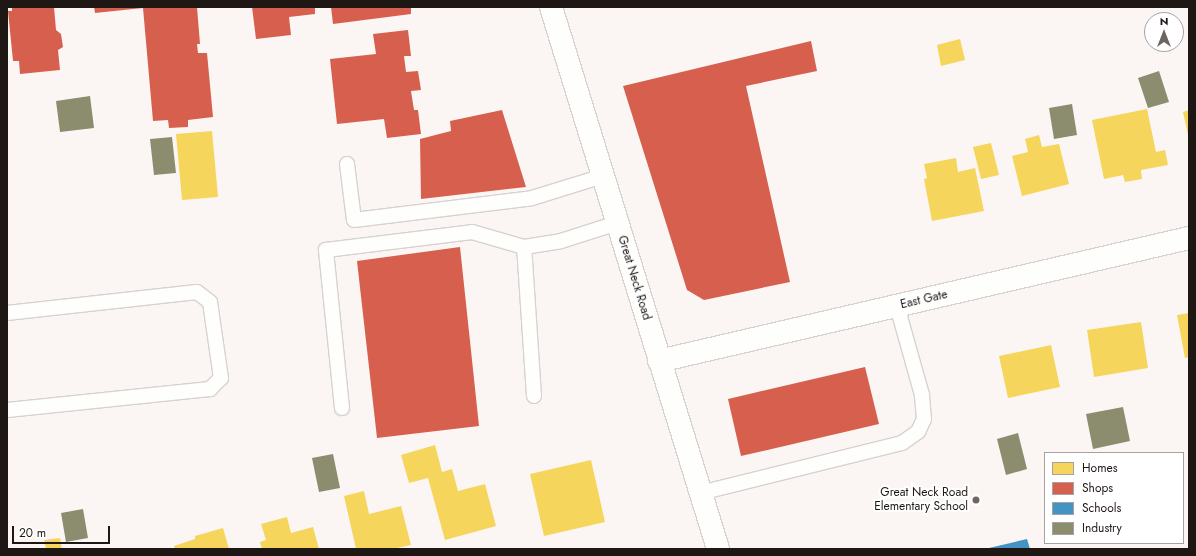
<!DOCTYPE html>
<style>
body{margin:0}
#map{position:relative;width:1196px;height:556px;overflow:hidden;background:#fbf6f4;font-family:Jost,sans-serif}
div>[style]{position:absolute}
[style*='--x']{left:calc(var(--x)*1px);top:calc(var(--y)*1px);width:calc(var(--w)*1px);rotate:calc(var(--a)*1deg)}
.homes>*{inset:0;background:#f6d55c}
.shops>*{inset:0;background:#d6604d}
.schools>*{inset:0;background:#4393c3}
.industry>*{inset:0;background:#8c8c6e}
.roads{filter:drop-shadow(1px 0 #d8d2cf) drop-shadow(-1px 0 #d8d2cf) drop-shadow(0 1px #d8d2cf) drop-shadow(0 -1px #d8d2cf)}
.lane>*{height:14px;margin:-7px;padding:0 7px;transform-origin:7px;border-radius:7px;background:#fefefd}
.street>*{height:22px;margin:-11px;padding:0 11px;transform-origin:11px;border-radius:11px;background:#fefefd}
.secondary>*{height:22px;margin:-11px;padding:0 11px;transform-origin:11px;border-radius:11px;background:#fefefd}
.dots>*{width:11px;height:11px;translate:-50% -50%;box-sizing:border-box;border:2px solid #fff;border-radius:50%}
span{translate:-50% -50%;white-space:nowrap;text-align:center;line-height:1.15;-webkit-text-stroke:4px #fff;paint-order:stroke}
.street-label{font-size:12px;color:#1f1714}
.poi-label{font-size:12px;color:#1f1714}
.right{translate:-100% -50%;text-align:right}
.frame{position:absolute;inset:0;border:8px solid #1f1714;pointer-events:none}
.legend{position:absolute;left:1044px;top:452px;width:140px;height:92px;box-sizing:border-box;background:#fff;border:1px solid #a5a2a1;margin:0;padding:5px 7px;list-style:none;font-size:12px;color:#1f1714}
.legend li{display:flex;align-items:center;gap:8px;height:20px}
.legend b{width:20px;border:1px solid #a5a2a1}
.north{position:absolute;left:1144px;top:12px;width:40px;height:40px;box-sizing:border-box;background:#fff;border:1px solid #a5a2a1;border-radius:50%;rotate:0deg;font-size:11px;font-weight:700;line-height:16px;text-align:center;color:#1f1714}
.north::after{content:'';display:block;margin:auto;width:14px;height:18px;background:#6c6562;clip-path:polygon(50% 0,100% 100%,50% 72%,0 100%)}
.scale{position:absolute;left:12px;top:526px;width:98px;height:18px;box-sizing:border-box;border:2px solid #1f1714;border-top:0;padding-left:5px;font-size:12px;line-height:14px;white-space:nowrap;color:#1f1714;-webkit-text-stroke:3px #fff;paint-order:stroke}
</style>
<div id="map">
<div class="homes">
<i style="clip-path:polygon(960px 39px,965px 60px,941px 66px,937px 45px)"></i>
<i style="clip-path:polygon(1147px 109px,1156px 152px,1165px 150px,1168px 165px,1141px 170px,1142px 179px,1125px 182px,1123px 175px,1104px 179px,1092px 120px)"></i>
<i style="clip-path:polygon(1189px 110px,1189px 135px,1188px 135px,1183px 112px)"></i>
<i style="clip-path:polygon(212px 131px,218px 197px,182px 200px,176px 134px)"></i>
<i style="clip-path:polygon(1039px 135px,1042px 147px,1059px 144px,1069px 184px,1022px 196px,1012px 156px,1028px 152px,1025px 139px)"></i>
<i style="clip-path:polygon(991px 143px,999px 175px,981px 179px,973px 147px)"></i>
<i style="clip-path:polygon(956px 158px,958px 172px,975px 168px,984px 211px,932px 221px,924px 179px,927px 178px,924px 164px)"></i>
<i style="clip-path:polygon(1189px 313px,1189px 357px,1185px 358px,1177px 315px)"></i>
<i style="clip-path:polygon(1141px 322px,1148px 368px,1094px 377px,1087px 330px)"></i>
<i style="clip-path:polygon(1051px 345px,1060px 387px,1008px 398px,999px 356px)"></i>
<i style="clip-path:polygon(435px 445px,442px 472px,452px 469px,458px 491px,485px 484px,496px 526px,445px 540px,428px 478px,409px 483px,401px 455px)"></i>
<i style="clip-path:polygon(591px 460px,605px 522px,544px 536px,530px 474px)"></i>
<i style="clip-path:polygon(364px 491px,369px 514px,401px 506px,411px 545px,392px 549px,356px 549px,344px 496px)"></i>
<i style="clip-path:polygon(287px 517px,291px 533px,313px 527px,319px 549px,262px 549px,260px 542px,266px 540px,261px 524px)"></i>
<i style="clip-path:polygon(223px 528px,229px 549px,175px 549px,174px 546px,195px 539px,195px 536px)"></i>
<i style="clip-path:polygon(60px 538px,62px 549px,46px 549px,44px 540px)"></i>
</div>
<div class="shops">
<i style="clip-path:polygon(12px 7px,54px 7px,56px 30px,61px 34px,63px 47px,58px 50px,60px 70px,20px 74px,19px 61px,13px 61px,8px 11px,12px 11px)"></i>
<i style="clip-path:polygon(94px 7px,197px 7px,200px 44px,197px 44px,198px 53px,207px 53px,213px 117px,188px 120px,188px 127px,169px 128px,168px 120px,153px 121px,143px 8px,95px 13px)"></i>
<i style="clip-path:polygon(252px 7px,315px 7px,315px 14px,289px 17px,291px 35px,256px 39px)"></i>
<i style="clip-path:polygon(331px 7px,411px 7px,411px 14px,333px 24px)"></i>
<i style="clip-path:polygon(408px 30px,411px 56px,404px 56px,406px 72px,418px 71px,421px 90px,411px 91px,414px 110px,418px 110px,421px 134px,387px 138px,384px 119px,337px 124px,330px 59px,376px 54px,373px 34px)"></i>
<i style="clip-path:polygon(811px 41px,817px 71px,746px 86px,790px 282px,704px 300px,687px 290px,623px 86px)"></i>
<i style="clip-path:polygon(502px 110px,526px 187px,421px 199px,420px 139px,451px 131px,450px 121px)"></i>
<i style="clip-path:polygon(460px 247px,479px 426px,377px 438px,357px 261px)"></i>
<i style="clip-path:polygon(865px 367px,879px 424px,741px 456px,728px 399px)"></i>
</div>
<div class="schools">
<i style="clip-path:polygon(1027px 539px,1030px 549px,989px 549px,989px 548px)"></i>
</div>
<div class="industry">
<i style="clip-path:polygon(1159px 71px,1169px 102px,1148px 108px,1138px 78px)"></i>
<i style="clip-path:polygon(90px 96px,94px 128px,60px 132px,56px 101px)"></i>
<i style="clip-path:polygon(1072px 104px,1077px 135px,1054px 139px,1049px 108px)"></i>
<i style="clip-path:polygon(172px 137px,176px 173px,154px 175px,150px 139px)"></i>
<i style="clip-path:polygon(1123px 407px,1130px 441px,1093px 449px,1086px 414px)"></i>
<i style="clip-path:polygon(1018px 433px,1027px 469px,1006px 475px,997px 439px)"></i>
<i style="clip-path:polygon(333px 454px,340px 488px,319px 492px,312px 458px)"></i>
<i style="clip-path:polygon(83px 509px,88px 538px,66px 542px,61px 513px)"></i>
</div>
<div class="roads">
<div class="lane">
<i style="--x:347;--y:164;--w:56;--a:82.9"></i>
<i style="--x:354;--y:220;--w:179;--a:-7"></i>
<i style="--x:532;--y:198;--w:74;--a:-17.2"></i>
<i style="--x:7;--y:313;--w:191;--a:-6.3"></i>
<i style="--x:197;--y:292;--w:16;--a:38"></i>
<i style="--x:210;--y:302;--w:77;--a:81.8"></i>
<i style="--x:221;--y:378;--w:16;--a:135"></i>
<i style="--x:210;--y:389;--w:204;--a:174.1"></i>
<i style="--x:534;--y:396;--w:149;--a:-93.8"></i>
<i style="--x:524;--y:247;--w:37;--a:-9"></i>
<i style="--x:561;--y:241;--w:59;--a:-17.8"></i>
<i style="--x:342;--y:408;--w:159;--a:-95.8"></i>
<i style="--x:326;--y:250;--w:147;--a:-7"></i>
<i style="--x:472;--y:232;--w:54;--a:16.1"></i>
<i style="--x:700;--y:493;--w:208;--a:-13.9"></i>
<i style="--x:902;--y:443;--w:19;--a:-35"></i>
<i style="--x:918;--y:432;--w:14;--a:-65"></i>
<i style="--x:924;--y:419;--w:24;--a:-95"></i>
<i style="--x:922;--y:395;--w:92;--a:-105.7"></i>
</div>
<div class="street">
<i style="--x:659;--y:361;--w:544;--a:-13.07"></i>
</div>
<div class="secondary">
<i style="--x:551;--y:7;--w:567;--a:72.87"></i>
</div>
</div>
<div class="dots">
<i style="left:976px;top:500px;background:#6c6562"></i>
</div>
<div class="street-label">
<span style="left:634px;top:278px;rotate:73deg">Great Neck Road</span>
<span style="left:924px;top:300px;rotate:-13deg">East Gate</span>
</div>
<div class="poi-label">
<span class="right" style="left:968px;top:500px">Great Neck Road<br>Elementary School</span>
</div>
<div class="frame"></div>
<ul class="legend">
<li><b style="height:11px;background:#f6d55c"></b>Homes</li>
<li><b style="height:11px;background:#d6604d"></b>Shops</li>
<li><b style="height:11px;background:#4393c3"></b>Schools</li>
<li><b style="height:11px;background:#8c8c6e"></b>Industry</li>
</ul>
<div class="north">N</div>
<div class="scale">20 m</div>
</div>
